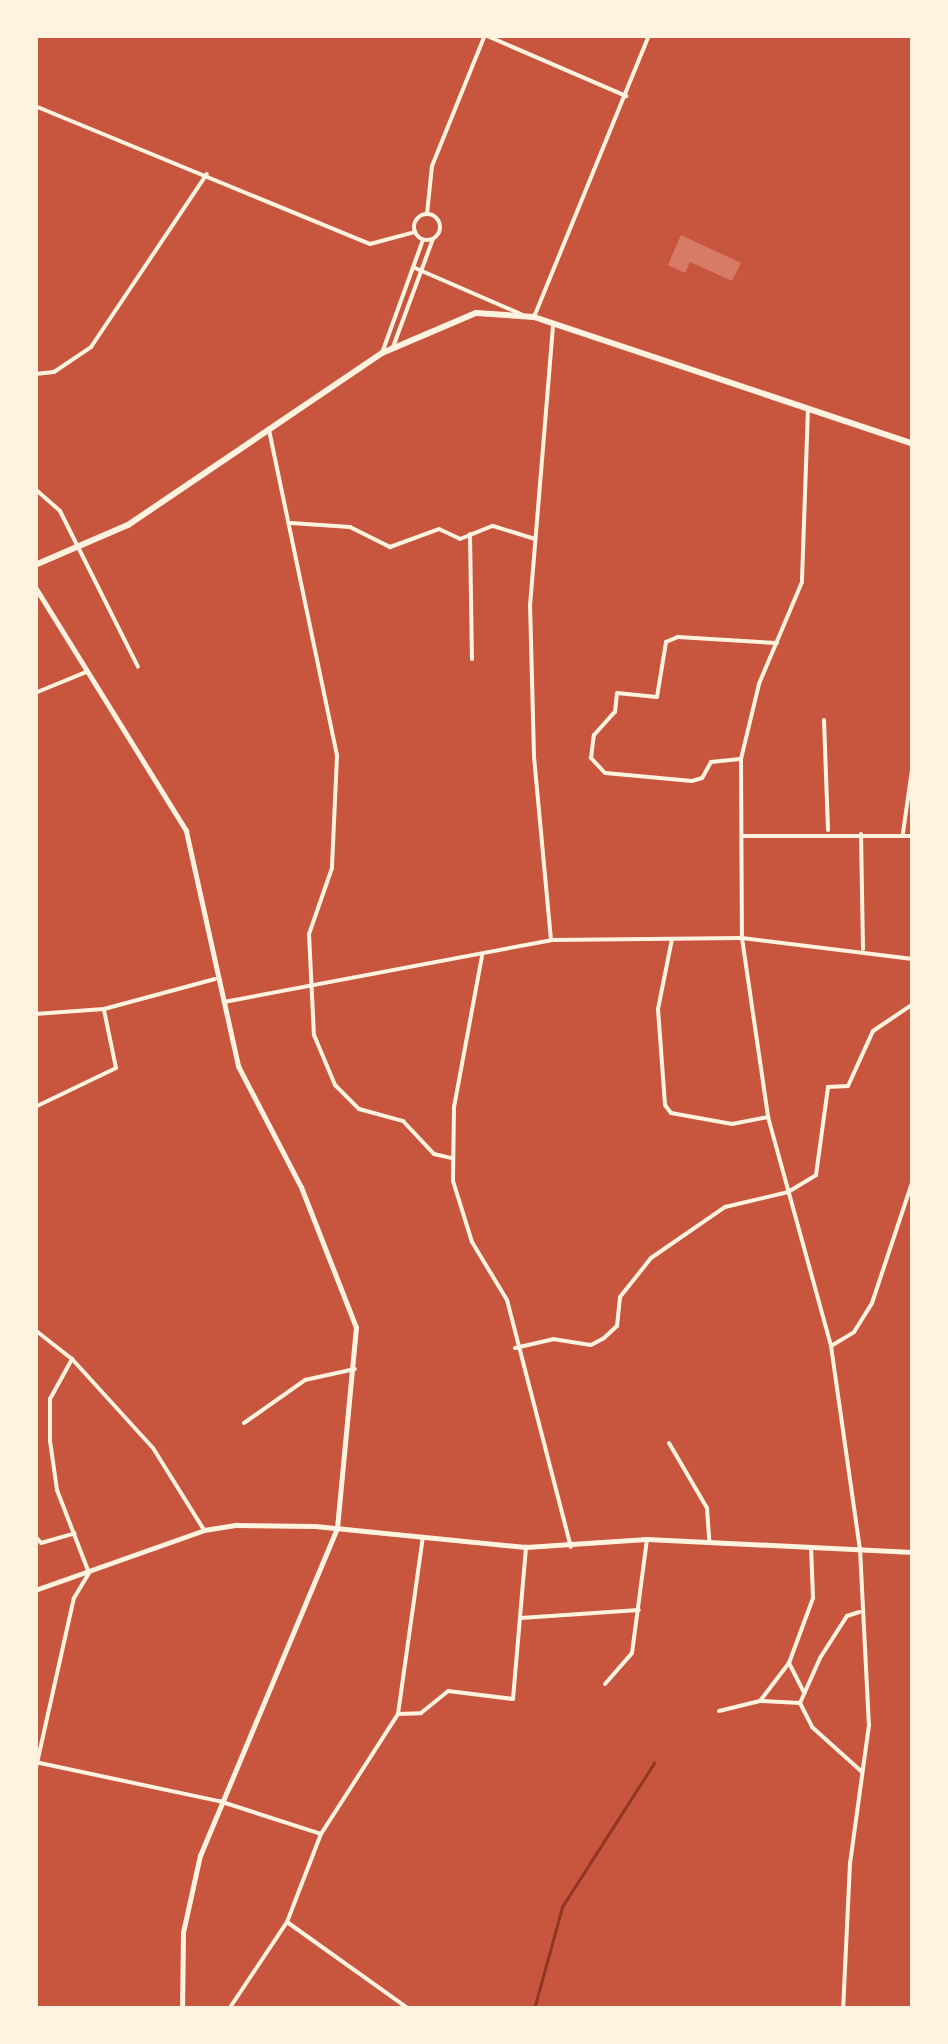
<!DOCTYPE html>
<style>
body{margin:0}
#map{position:relative;width:948px;height:2044px;overflow:hidden;background:#c8553d;font-family:Spectral,serif}
div>[style]{position:absolute}
[style*='--x']{left:calc(var(--x)*1px);top:calc(var(--y)*1px);width:calc(var(--w)*1px);rotate:calc(var(--a)*1deg)}
.stream>*{height:2.5px;margin:-1.25px;padding:0 1.25px;transform-origin:1.25px;border-radius:1.25px;background:#8f3625}
.building>*{inset:0;background:#d67c66}
.minor>*{height:4px;margin:-2px;padding:0 2px;transform-origin:2px;border-radius:2px;background:#fff3e0}
.minor>.ring{margin:-2px;padding:0;box-sizing:content-box;background:none;border:4px solid #fff3e0;border-radius:50%}
.tertiary>*{height:5px;margin:-2.5px;padding:0 2.5px;transform-origin:2.5px;border-radius:2.5px;background:#fff3e0}
.trunk>*{height:6px;margin:-3px;padding:0 3px;transform-origin:3px;border-radius:3px;background:#fff3e0}
span{translate:-50% -50%;white-space:nowrap;text-align:center;line-height:1.15;-webkit-text-stroke:10px #fff3e0;paint-order:stroke}
.frame{position:absolute;inset:0;border:38px solid #fff3e0;pointer-events:none}
</style>
<div id="map">
<div class="stream">
<i style="--x:534;--y:2009;--w:106;--a:-74.6"></i>
<i style="--x:562;--y:1907;--w:171;--a:-57.4"></i>
</div>
<div class="building">
<i style="clip-path:polygon(681px 235px,741px 263px,732px 281px,690px 262px,685px 273px,668px 265px)"></i>
</div>
<div class="minor">
<i style="--x:485;--y:35;--w:154;--a:23.4"></i>
<i style="--x:35;--y:106;--w:362;--a:22.4"></i>
<i style="--x:370;--y:244;--w:47;--a:-14.9"></i>
<i style="--x:427;--y:214;--w:48;--a:-84.1"></i>
<i style="--x:432;--y:166;--w:141;--a:-68"></i>
<i class="ring" style="left:414px;top:214px;width:22px;height:22px"></i>
<i style="--x:415;--y:268;--w:116;--a:23.5"></i>
<i style="--x:534;--y:317;--w:305;--a:-67.8"></i>
<i style="--x:393;--y:347;--w:115;--a:-69.7"></i>
<i style="--x:382;--y:353;--w:120;--a:-70.1"></i>
<i style="--x:35;--y:374;--w:19;--a:-6"></i>
<i style="--x:54;--y:372;--w:45;--a:-34"></i>
<i style="--x:91;--y:347;--w:208;--a:-56.2"></i>
<i style="--x:808;--y:408;--w:174;--a:92"></i>
<i style="--x:802;--y:582;--w:111;--a:112.9"></i>
<i style="--x:759;--y:684;--w:77;--a:103.5"></i>
<i style="--x:741;--y:759;--w:179;--a:89.7"></i>
<i style="--x:742;--y:938;--w:172;--a:7"></i>
<i style="--x:269;--y:430;--w:333;--a:78.2"></i>
<i style="--x:337;--y:756;--w:112;--a:92.6"></i>
<i style="--x:332;--y:868;--w:70;--a:109.2"></i>
<i style="--x:309;--y:934;--w:101;--a:87.2"></i>
<i style="--x:314;--y:1035;--w:54;--a:67.2"></i>
<i style="--x:335;--y:1085;--w:34;--a:45"></i>
<i style="--x:359;--y:1109;--w:46;--a:15.3"></i>
<i style="--x:403;--y:1121;--w:45;--a:46.8"></i>
<i style="--x:434;--y:1154;--w:17;--a:13"></i>
<i style="--x:35;--y:489;--w:33;--a:41"></i>
<i style="--x:60;--y:511;--w:174;--a:63.4"></i>
<i style="--x:291;--y:523;--w:59;--a:3.9"></i>
<i style="--x:350;--y:527;--w:45;--a:26.6"></i>
<i style="--x:390;--y:547;--w:52;--a:-20.2"></i>
<i style="--x:439;--y:529;--w:23;--a:25"></i>
<i style="--x:460;--y:539;--w:35;--a:-22"></i>
<i style="--x:493;--y:526;--w:44;--a:17.2"></i>
<i style="--x:470;--y:534;--w:125;--a:89.1"></i>
<i style="--x:35;--y:693;--w:55;--a:-22.4"></i>
<i style="--x:824;--y:720;--w:110;--a:87.9"></i>
<i style="--x:740;--y:759;--w:29;--a:174"></i>
<i style="--x:711;--y:762;--w:18;--a:119"></i>
<i style="--x:702;--y:778;--w:10;--a:163"></i>
<i style="--x:692;--y:781;--w:87;--a:-174.7"></i>
<i style="--x:605;--y:773;--w:21;--a:-133"></i>
<i style="--x:591;--y:758;--w:23;--a:-83"></i>
<i style="--x:594;--y:735;--w:31;--a:-48"></i>
<i style="--x:615;--y:712;--w:19;--a:-84"></i>
<i style="--x:617;--y:693;--w:40;--a:5.7"></i>
<i style="--x:657;--y:697;--w:56;--a:-80.7"></i>
<i style="--x:666;--y:642;--w:13;--a:-23"></i>
<i style="--x:678;--y:637;--w:99;--a:3.5"></i>
<i style="--x:903;--y:833;--w:71;--a:-81.9"></i>
<i style="--x:861;--y:834;--w:115;--a:89"></i>
<i style="--x:744;--y:836;--w:169;--a:0"></i>
<i style="--x:672;--y:939;--w:71;--a:101.3"></i>
<i style="--x:658;--y:1009;--w:96;--a:85.8"></i>
<i style="--x:665;--y:1105;--w:10;--a:53"></i>
<i style="--x:671;--y:1113;--w:62;--a:10.2"></i>
<i style="--x:732;--y:1124;--w:37;--a:-11"></i>
<i style="--x:551;--y:940;--w:185;--a:-95.3"></i>
<i style="--x:534;--y:756;--w:150;--a:-91.5"></i>
<i style="--x:530;--y:606;--w:283;--a:-85.3"></i>
<i style="--x:482;--y:956;--w:154;--a:100.5"></i>
<i style="--x:454;--y:1107;--w:74;--a:90.8"></i>
<i style="--x:453;--y:1181;--w:64;--a:72.7"></i>
<i style="--x:472;--y:1242;--w:68;--a:58.9"></i>
<i style="--x:507;--y:1300;--w:255;--a:75.5"></i>
<i style="--x:224;--y:1002;--w:333;--a:-10.7"></i>
<i style="--x:551;--y:940;--w:191;--a:-0.6"></i>
<i style="--x:742;--y:938;--w:181;--a:81.7"></i>
<i style="--x:768;--y:1117;--w:238;--a:74.6"></i>
<i style="--x:831;--y:1346;--w:205;--a:81.9"></i>
<i style="--x:860;--y:1549;--w:176;--a:87.1"></i>
<i style="--x:869;--y:1725;--w:139;--a:97.8"></i>
<i style="--x:850;--y:1863;--w:146;--a:92.7"></i>
<i style="--x:35;--y:1014;--w:69;--a:-4.1"></i>
<i style="--x:104;--y:1009;--w:115;--a:-15.1"></i>
<i style="--x:35;--y:1107;--w:90;--a:-25.7"></i>
<i style="--x:116;--y:1068;--w:59;--a:-101.7"></i>
<i style="--x:35;--y:1330;--w:47;--a:38.1"></i>
<i style="--x:72;--y:1359;--w:120;--a:47.7"></i>
<i style="--x:153;--y:1448;--w:97;--a:58.1"></i>
<i style="--x:831;--y:1346;--w:27;--a:-31"></i>
<i style="--x:854;--y:1332;--w:34;--a:-58"></i>
<i style="--x:872;--y:1303;--w:130;--a:-71.6"></i>
<i style="--x:515;--y:1348;--w:39;--a:-13"></i>
<i style="--x:553;--y:1339;--w:38;--a:9"></i>
<i style="--x:591;--y:1345;--w:15;--a:-28"></i>
<i style="--x:604;--y:1338;--w:18;--a:-43"></i>
<i style="--x:617;--y:1326;--w:29;--a:-84"></i>
<i style="--x:620;--y:1297;--w:50;--a:-51.5"></i>
<i style="--x:651;--y:1258;--w:90;--a:-34.6"></i>
<i style="--x:725;--y:1207;--w:65;--a:-13.4"></i>
<i style="--x:788;--y:1192;--w:33;--a:-31"></i>
<i style="--x:816;--y:1175;--w:89;--a:-82.2"></i>
<i style="--x:828;--y:1087;--w:20;--a:-3"></i>
<i style="--x:848;--y:1086;--w:60;--a:-65.6"></i>
<i style="--x:873;--y:1031;--w:48;--a:-34"></i>
<i style="--x:244;--y:1423;--w:75;--a:-35.2"></i>
<i style="--x:305;--y:1380;--w:51;--a:-12.4"></i>
<i style="--x:669;--y:1443;--w:75;--a:59.7"></i>
<i style="--x:707;--y:1508;--w:32;--a:86"></i>
<i style="--x:35;--y:1536;--w:9;--a:49"></i>
<i style="--x:41;--y:1543;--w:35;--a:-16"></i>
<i style="--x:521;--y:1618;--w:118;--a:-3.9"></i>
<i style="--x:789;--y:1663;--w:34;--a:63"></i>
<i style="--x:605;--y:1684;--w:41;--a:-48.9"></i>
<i style="--x:632;--y:1653;--w:115;--a:-82.5"></i>
<i style="--x:760;--y:1701;--w:40;--a:2.9"></i>
<i style="--x:800;--y:1703;--w:27;--a:63"></i>
<i style="--x:812;--y:1727;--w:67;--a:42"></i>
<i style="--x:800;--y:1703;--w:49;--a:-66"></i>
<i style="--x:820;--y:1658;--w:50;--a:-57.3"></i>
<i style="--x:847;--y:1616;--w:13;--a:-18"></i>
<i style="--x:719;--y:1711;--w:42;--a:-13.7"></i>
<i style="--x:760;--y:1701;--w:48;--a:-52.7"></i>
<i style="--x:789;--y:1663;--w:69;--a:-69.7"></i>
<i style="--x:813;--y:1598;--w:51;--a:-92.2"></i>
<i style="--x:398;--y:1714;--w:23;--a:-2"></i>
<i style="--x:421;--y:1713;--w:35;--a:-39"></i>
<i style="--x:448;--y:1691;--w:65;--a:7"></i>
<i style="--x:513;--y:1699;--w:153;--a:-85.1"></i>
<i style="--x:35;--y:1762;--w:188;--a:12"></i>
<i style="--x:219;--y:1801;--w:107;--a:17.9"></i>
<i style="--x:35;--y:1772;--w:178;--a:-77.4"></i>
<i style="--x:74;--y:1598;--w:29;--a:-59"></i>
<i style="--x:89;--y:1573;--w:89;--a:-111.1"></i>
<i style="--x:57;--y:1490;--w:49;--a:-98.1"></i>
<i style="--x:50;--y:1441;--w:42;--a:-90"></i>
<i style="--x:50;--y:1399;--w:46;--a:-61.2"></i>
<i style="--x:287;--y:1922;--w:150;--a:35.5"></i>
<i style="--x:229;--y:2009;--w:105;--a:-56.3"></i>
<i style="--x:287;--y:1922;--w:94;--a:-68.9"></i>
<i style="--x:321;--y:1834;--w:143;--a:-57.3"></i>
<i style="--x:398;--y:1714;--w:179;--a:-82"></i>
</div>
<div class="tertiary">
<i style="--x:35;--y:587;--w:287;--a:58.2"></i>
<i style="--x:186;--y:831;--w:241;--a:77.5"></i>
<i style="--x:238;--y:1066;--w:136;--a:62.5"></i>
<i style="--x:301;--y:1187;--w:150;--a:68.6"></i>
<i style="--x:356;--y:1327;--w:202;--a:95.4"></i>
<i style="--x:337;--y:1528;--w:355;--a:112.7"></i>
<i style="--x:200;--y:1855;--w:79;--a:102.4"></i>
<i style="--x:183;--y:1932;--w:77;--a:90.7"></i>
<i style="--x:35;--y:1590;--w:179;--a:-19.5"></i>
<i style="--x:204;--y:1530;--w:33;--a:-9"></i>
<i style="--x:237;--y:1525;--w:78;--a:0.7"></i>
<i style="--x:315;--y:1526;--w:212;--a:5.7"></i>
<i style="--x:526;--y:1547;--w:121;--a:-3.8"></i>
<i style="--x:647;--y:1539;--w:266;--a:2.8"></i>
</div>
<div class="trunk">
<i style="--x:35;--y:565;--w:101;--a:-23.3"></i>
<i style="--x:128;--y:525;--w:307;--a:-34.1"></i>
<i style="--x:382;--y:353;--w:102;--a:-23.1"></i>
<i style="--x:476;--y:313;--w:58;--a:3.9"></i>
<i style="--x:534;--y:317;--w:400;--a:18.5"></i>
</div>
<div class="frame"></div>
</div>
